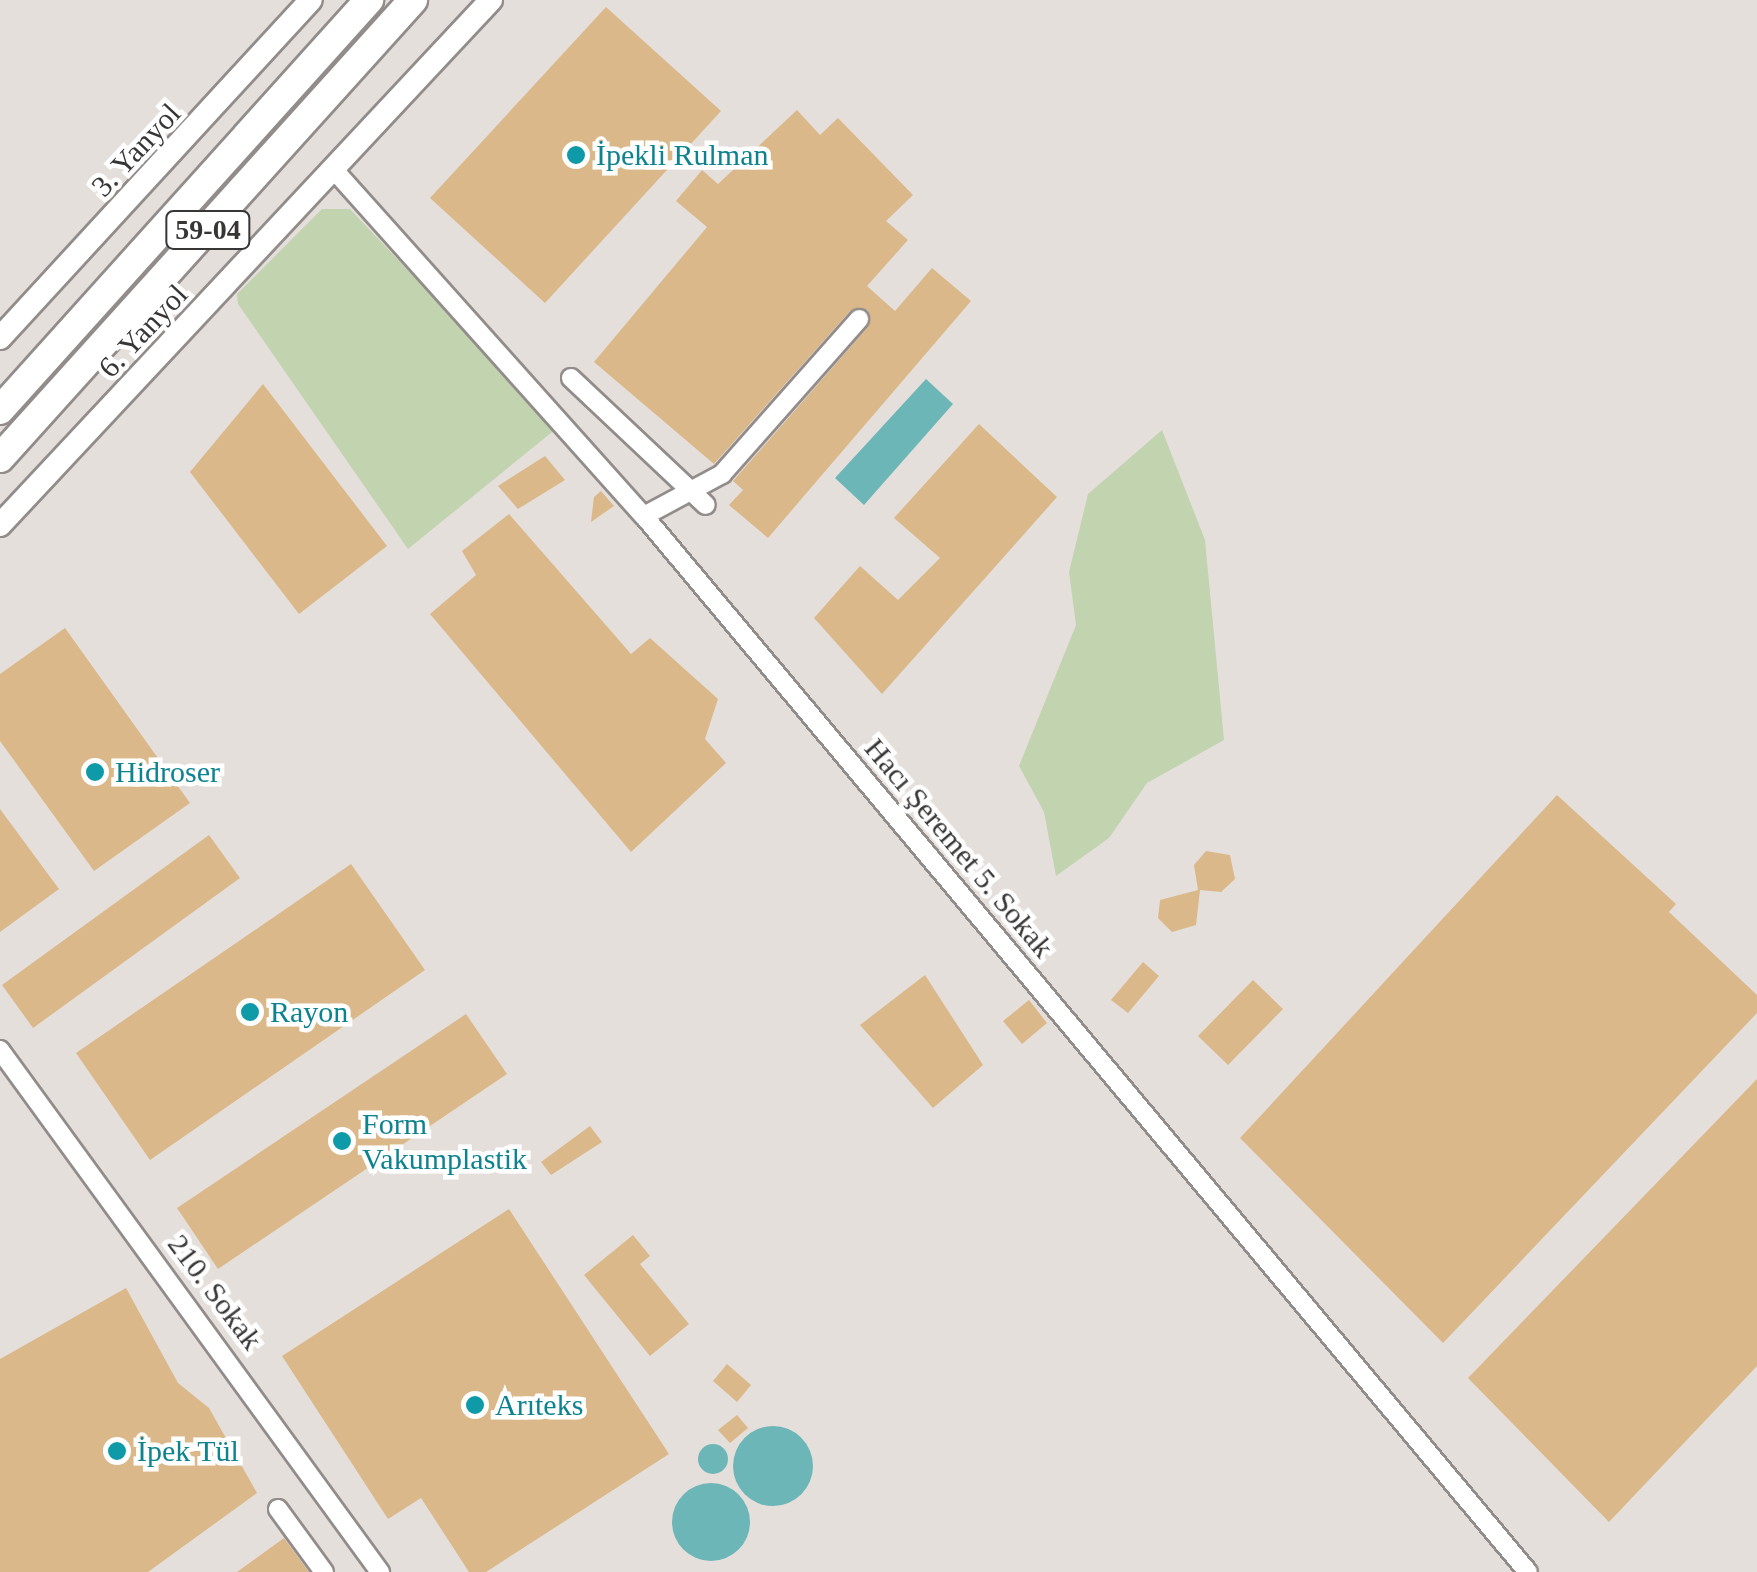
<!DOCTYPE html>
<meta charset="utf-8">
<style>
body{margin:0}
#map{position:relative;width:1757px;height:1572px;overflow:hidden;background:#e5dfdc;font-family:"Times New Roman",serif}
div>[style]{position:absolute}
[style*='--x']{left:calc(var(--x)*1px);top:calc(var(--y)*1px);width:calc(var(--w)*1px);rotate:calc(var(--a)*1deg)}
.green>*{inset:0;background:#c1d3af}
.water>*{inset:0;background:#6cb6b7}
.round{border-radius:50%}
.building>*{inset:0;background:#dab889}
.roads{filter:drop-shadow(2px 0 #928c8a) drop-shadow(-2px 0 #928c8a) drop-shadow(0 2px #928c8a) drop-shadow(0 -2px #928c8a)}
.minor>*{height:18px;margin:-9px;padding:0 9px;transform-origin:9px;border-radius:9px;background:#fff}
.secondary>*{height:22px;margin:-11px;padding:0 11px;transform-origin:11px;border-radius:11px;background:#fff}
.primary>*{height:28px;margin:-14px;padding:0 14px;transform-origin:14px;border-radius:14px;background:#fff}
.dots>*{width:28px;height:28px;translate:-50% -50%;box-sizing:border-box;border:5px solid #fff;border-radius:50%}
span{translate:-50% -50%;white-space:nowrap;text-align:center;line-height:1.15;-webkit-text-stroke:9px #fff;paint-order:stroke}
.shield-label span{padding:2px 8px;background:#fff;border:2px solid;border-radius:8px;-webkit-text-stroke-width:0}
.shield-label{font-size:28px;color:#383635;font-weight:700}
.street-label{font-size:30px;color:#383635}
.culture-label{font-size:30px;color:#0d838f}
.left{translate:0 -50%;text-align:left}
</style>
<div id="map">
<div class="green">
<i style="clip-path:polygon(322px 209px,350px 209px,557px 428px,408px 549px,238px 304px,237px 294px)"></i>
<i style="clip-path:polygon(1162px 430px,1205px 540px,1224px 740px,1147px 783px,1109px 838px,1056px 876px,1044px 812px,1019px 766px,1076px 625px,1069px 572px,1088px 494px)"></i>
</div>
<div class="water">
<i style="clip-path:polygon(926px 379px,953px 404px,864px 505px,835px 478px)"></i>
<i class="round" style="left:733px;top:1426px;width:80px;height:80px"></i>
<i class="round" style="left:698px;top:1444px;width:30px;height:30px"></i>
<i class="round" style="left:672px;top:1483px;width:78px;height:78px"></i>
</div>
<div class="building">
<i style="clip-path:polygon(606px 7px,721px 111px,545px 303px,430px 198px)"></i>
<i style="clip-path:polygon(797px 110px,820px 135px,838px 118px,913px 195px,886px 221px,908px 240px,867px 286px,895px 311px,932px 268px,971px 301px,768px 538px,729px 505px,743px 490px,733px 481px,868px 327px,868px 310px,850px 311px,714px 464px,594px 362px,707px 227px,676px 201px,702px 170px,718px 184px)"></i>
<i style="clip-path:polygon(263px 384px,387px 546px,299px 614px,190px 472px)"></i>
<i style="clip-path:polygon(979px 424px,1057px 497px,882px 694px,814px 618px,860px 566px,898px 600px,940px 558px,894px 518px)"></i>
<i style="clip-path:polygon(545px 456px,565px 480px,518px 509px,498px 486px)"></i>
<i style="clip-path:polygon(601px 491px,614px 506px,591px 522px,594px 497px)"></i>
<i style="clip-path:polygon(509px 514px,631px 654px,650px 638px,718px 699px,705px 739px,726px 763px,631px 852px,430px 614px,476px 575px,462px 551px)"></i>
<i style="clip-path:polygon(65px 628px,190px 803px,94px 871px,0 741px,0 674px)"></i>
<i style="clip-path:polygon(1557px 795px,1676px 904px,1669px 912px,1757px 995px,1757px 1013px,1443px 1343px,1240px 1138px)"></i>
<i style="clip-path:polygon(0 809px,59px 889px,0 932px)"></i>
<i style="clip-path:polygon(209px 835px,240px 878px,33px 1028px,2px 985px)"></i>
<i style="clip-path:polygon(1206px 851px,1230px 855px,1235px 879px,1221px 892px,1200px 890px,1196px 925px,1172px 932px,1158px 918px,1160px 900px,1198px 890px,1194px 865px)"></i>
<i style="clip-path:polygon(351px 864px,425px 970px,150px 1160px,76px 1053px)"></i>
<i style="clip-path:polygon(1143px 962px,1159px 976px,1128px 1013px,1111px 1000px)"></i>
<i style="clip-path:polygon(925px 975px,983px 1065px,933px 1108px,860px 1025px)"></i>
<i style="clip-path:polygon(1253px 980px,1283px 1009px,1228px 1065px,1198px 1036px)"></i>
<i style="clip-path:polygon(1029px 1000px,1047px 1023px,1022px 1044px,1003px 1021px)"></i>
<i style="clip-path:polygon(466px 1014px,507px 1074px,218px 1269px,177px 1208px)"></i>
<i style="clip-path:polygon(1757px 1079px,1757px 1366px,1609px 1522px,1468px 1378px)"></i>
<i style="clip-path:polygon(590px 1126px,602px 1142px,551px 1175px,541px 1162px)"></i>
<i style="clip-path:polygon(509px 1209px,669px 1454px,486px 1572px,469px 1572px,421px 1498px,388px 1519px,282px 1356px)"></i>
<i style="clip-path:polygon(633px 1235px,650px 1256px,640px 1264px,689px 1324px,650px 1356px,584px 1275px)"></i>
<i style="clip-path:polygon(126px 1288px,178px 1383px,209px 1408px,257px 1493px,148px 1572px,0 1572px,0 1359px)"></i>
<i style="clip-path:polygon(727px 1364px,751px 1385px,737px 1402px,713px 1381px)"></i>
<i style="clip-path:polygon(737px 1415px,748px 1428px,730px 1443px,718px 1430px)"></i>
<i style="clip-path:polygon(284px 1538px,309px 1572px,237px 1572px)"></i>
</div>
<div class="roads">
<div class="minor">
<i style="--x:335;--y:171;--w:463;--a:48.2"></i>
<i style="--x:644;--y:516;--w:1377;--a:50.07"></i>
<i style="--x:571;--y:378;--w:185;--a:43.3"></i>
<i style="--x:644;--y:516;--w:89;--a:-28.3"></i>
<i style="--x:722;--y:474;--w:207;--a:-48.5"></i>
<i style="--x:0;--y:1050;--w:646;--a:53.95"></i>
<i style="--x:278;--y:1509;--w:78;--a:53.9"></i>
</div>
<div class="secondary">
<i style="--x:0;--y:338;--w:459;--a:-47.4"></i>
<i style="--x:0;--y:525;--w:719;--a:-46.92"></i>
</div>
<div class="primary">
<i style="--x:0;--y:410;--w:552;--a:-48.01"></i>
<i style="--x:0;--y:458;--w:617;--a:-47.96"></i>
</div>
</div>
<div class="dots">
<i style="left:576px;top:155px;background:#0f9aa8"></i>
<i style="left:95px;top:772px;background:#0f9aa8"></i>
<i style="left:250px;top:1012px;background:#0f9aa8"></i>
<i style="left:342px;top:1141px;background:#0f9aa8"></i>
<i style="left:475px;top:1405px;background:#0f9aa8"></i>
<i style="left:117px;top:1451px;background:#0f9aa8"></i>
</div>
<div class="shield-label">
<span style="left:208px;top:230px">59-04</span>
</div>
<div class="street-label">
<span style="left:136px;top:150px;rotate:-47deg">3. Yanyol</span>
<span style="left:143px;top:331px;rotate:-47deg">6. Yanyol</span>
<span style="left:959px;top:848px;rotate:50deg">Hacı Şeremet 5. Sokak</span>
<span style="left:215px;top:1292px;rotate:53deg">210. Sokak</span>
</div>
<div class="culture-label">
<span class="left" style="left:596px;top:155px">İpekli Rulman</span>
<span class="left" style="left:115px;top:772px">Hidroser</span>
<span class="left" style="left:270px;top:1012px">Rayon</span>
<span class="left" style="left:362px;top:1141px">Form<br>Vakumplastik</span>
<span class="left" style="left:495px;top:1405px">Arıteks</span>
<span class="left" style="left:137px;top:1451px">İpek Tül</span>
</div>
</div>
